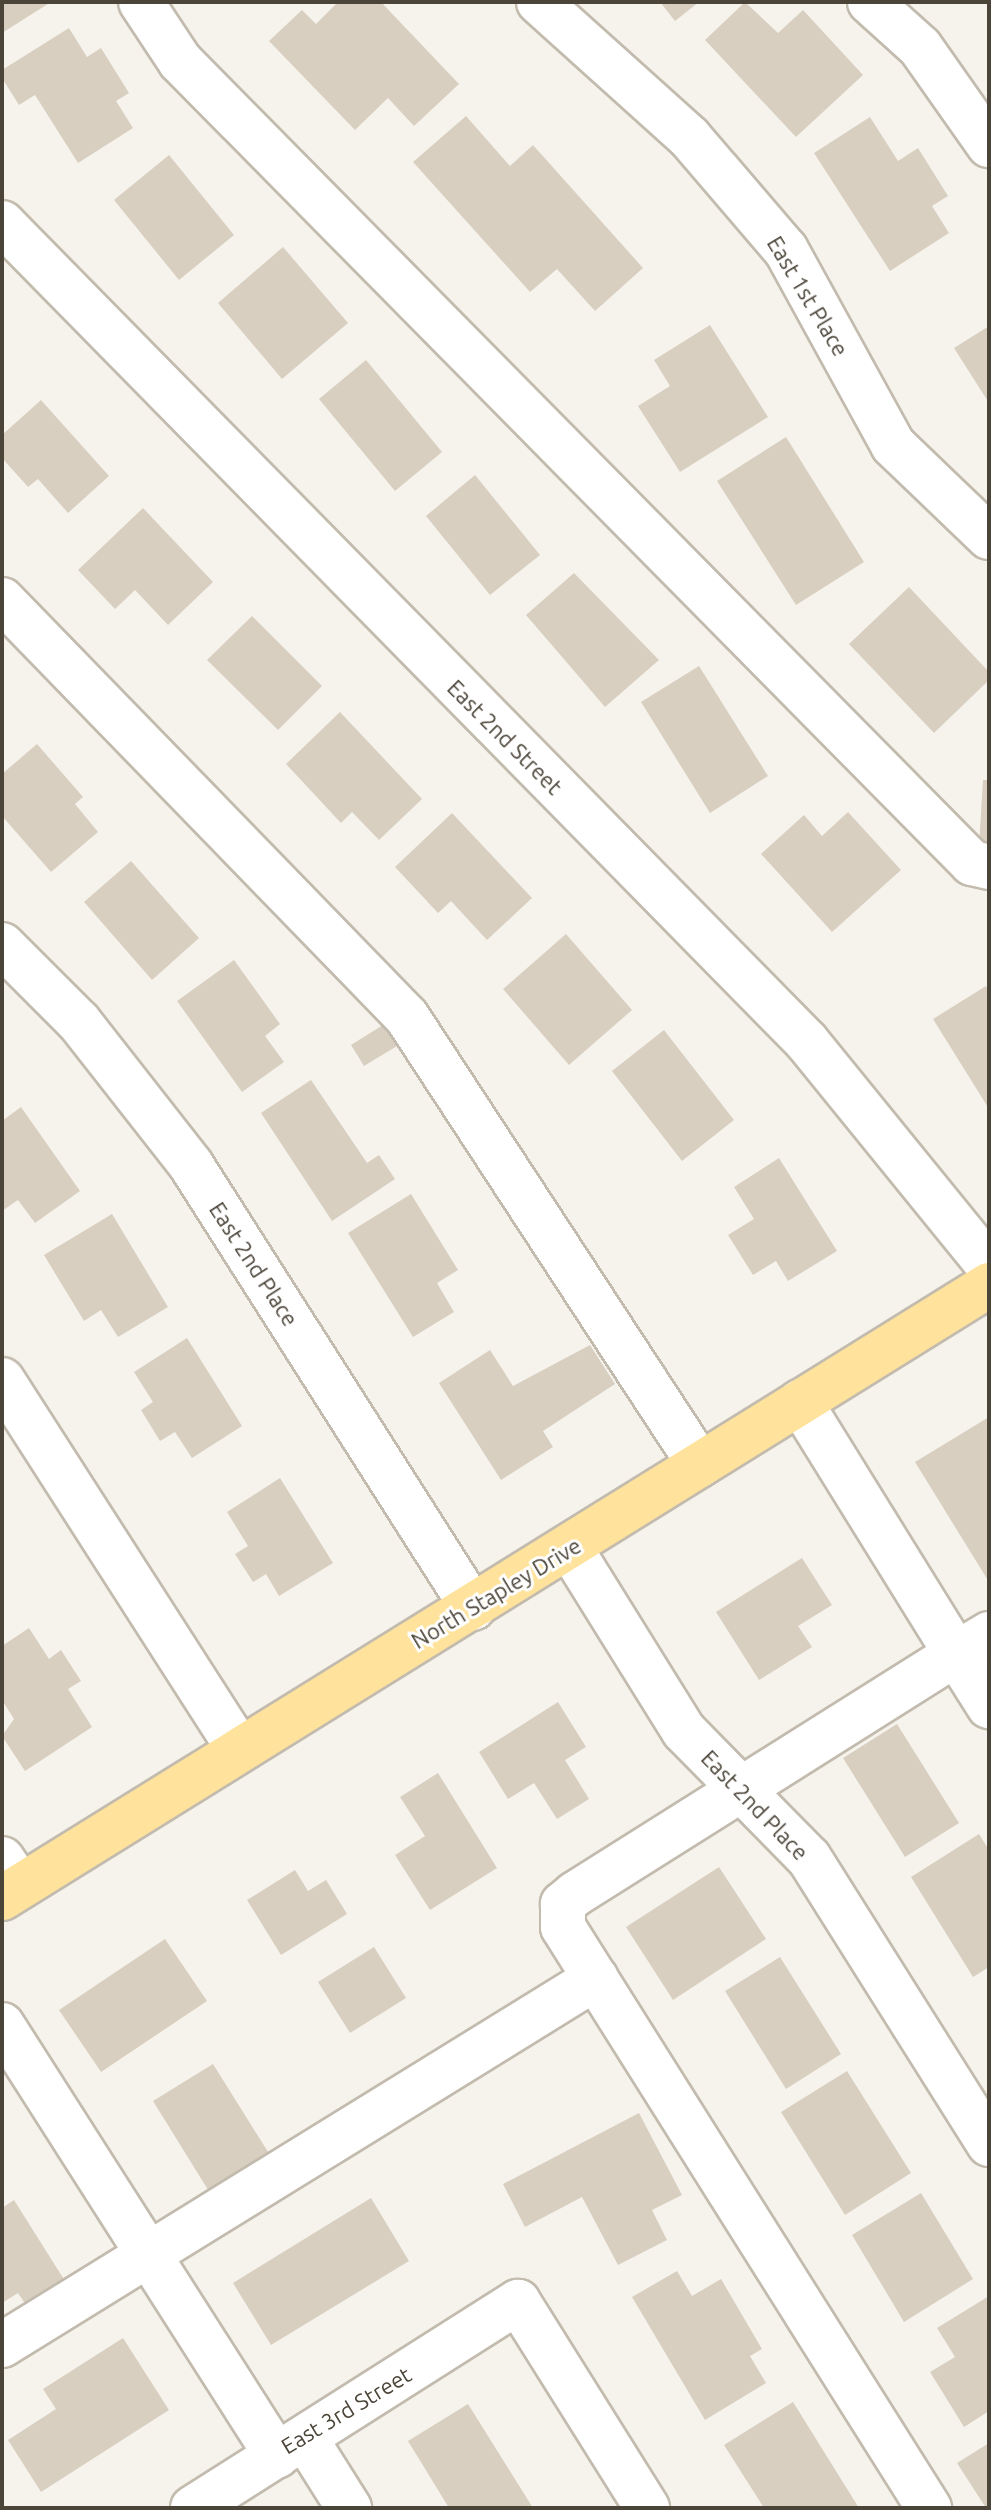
<!DOCTYPE html>
<style>
body{margin:0}
#map{position:relative;width:991px;height:2510px;overflow:hidden;background:#f6f3ec;font-family:Ubuntu,sans-serif}
div>[style]{position:absolute}
[style*='--x']{left:calc(var(--x)*1px);top:calc(var(--y)*1px);width:calc(var(--w)*1px);rotate:calc(var(--a)*1deg)}
.building>*{inset:0;background:#d8cfc1}
.roads{filter:drop-shadow(2px 0 #c2bbae) drop-shadow(-2px 0 #c2bbae) drop-shadow(0 2px #c2bbae) drop-shadow(0 -2px #c2bbae)}
.minor>*{height:44px;margin:-22px;padding:0 22px;transform-origin:22px;border-radius:22px;background:#fff}
.major>*{height:44px;margin:-22px;padding:0 22px;transform-origin:22px;border-radius:22px;background:#ffe39c}
span{translate:-50% -50%;white-space:nowrap;text-align:center;line-height:1.15;-webkit-text-stroke:6px #fff;paint-order:stroke}
.street-label{font-size:22px;color:#4b4439}
.frame{position:absolute;inset:0;border:4px solid #4b4439;pointer-events:none}
</style>
<div id="map">
<div class="building">
<i style="clip-path:polygon(2px 2px,51px 2px,2px 33px)"></i>
<i style="clip-path:polygon(338px 2px,381px 2px,459px 84px,414px 126px,388px 98px,355px 130px,269px 41px,302px 10px,316px 24px)"></i>
<i style="clip-path:polygon(660px 2px,699px 2px,675px 21px)"></i>
<i style="clip-path:polygon(745px 2px,778px 33px,803px 10px,863px 75px,796px 137px,705px 40px)"></i>
<i style="clip-path:polygon(69px 28px,87px 57px,101px 48px,129px 93px,116px 101px,133px 128px,78px 163px,35px 95px,19px 105px,2px 78px,2px 70px)"></i>
<i style="clip-path:polygon(466px 116px,510px 166px,533px 145px,643px 268px,595px 311px,557px 269px,530px 292px,413px 162px)"></i>
<i style="clip-path:polygon(870px 117px,898px 161px,918px 148px,948px 196px,932px 206px,949px 233px,890px 271px,814px 153px)"></i>
<i style="clip-path:polygon(169px 155px,234px 235px,179px 280px,114px 200px)"></i>
<i style="clip-path:polygon(283px 247px,348px 323px,282px 379px,218px 303px)"></i>
<i style="clip-path:polygon(710px 325px,768px 417px,680px 472px,638px 406px,670px 386px,654px 360px)"></i>
<i style="clip-path:polygon(989px 326px,989px 403px,954px 348px)"></i>
<i style="clip-path:polygon(366px 360px,442px 452px,395px 491px,319px 399px)"></i>
<i style="clip-path:polygon(41px 400px,109px 476px,68px 513px,38px 479px,28px 487px,2px 458px,2px 435px)"></i>
<i style="clip-path:polygon(786px 437px,864px 562px,796px 605px,717px 481px)"></i>
<i style="clip-path:polygon(475px 475px,540px 555px,490px 595px,426px 516px)"></i>
<i style="clip-path:polygon(143px 508px,213px 582px,168px 625px,135px 590px,115px 609px,78px 570px)"></i>
<i style="clip-path:polygon(574px 573px,659px 660px,605px 707px,526px 615px)"></i>
<i style="clip-path:polygon(909px 587px,989px 672px,989px 680px,934px 733px,849px 644px)"></i>
<i style="clip-path:polygon(252px 616px,322px 686px,278px 730px,207px 660px)"></i>
<i style="clip-path:polygon(699px 666px,768px 776px,710px 813px,641px 702px)"></i>
<i style="clip-path:polygon(340px 712px,422px 799px,379px 840px,352px 812px,341px 823px,286px 764px)"></i>
<i style="clip-path:polygon(37px 744px,83px 797px,75px 804px,98px 832px,51px 872px,2px 816px,2px 774px)"></i>
<i style="clip-path:polygon(983px 780px,989px 780px,989px 848px,979px 847px)"></i>
<i style="clip-path:polygon(848px 812px,901px 870px,832px 932px,761px 854px,804px 815px,822px 836px)"></i>
<i style="clip-path:polygon(452px 813px,532px 898px,487px 940px,451px 901px,438px 913px,395px 867px)"></i>
<i style="clip-path:polygon(131px 861px,199px 938px,152px 980px,84px 902px)"></i>
<i style="clip-path:polygon(566px 934px,632px 1010px,569px 1065px,503px 989px)"></i>
<i style="clip-path:polygon(234px 960px,280px 1024px,265px 1036px,284px 1062px,242px 1092px,177px 1001px)"></i>
<i style="clip-path:polygon(986px 986px,989px 992px,989px 1109px,933px 1019px)"></i>
<i style="clip-path:polygon(383px 1025px,397px 1046px,364px 1066px,351px 1045px)"></i>
<i style="clip-path:polygon(664px 1030px,734px 1120px,682px 1161px,612px 1071px)"></i>
<i style="clip-path:polygon(311px 1080px,367px 1163px,379px 1155px,395px 1179px,332px 1221px,261px 1113px)"></i>
<i style="clip-path:polygon(21px 1107px,80px 1191px,35px 1223px,18px 1200px,2px 1211px,2px 1121px)"></i>
<i style="clip-path:polygon(779px 1158px,837px 1251px,788px 1281px,776px 1261px,753px 1275px,728px 1235px,754px 1219px,734px 1187px)"></i>
<i style="clip-path:polygon(411px 1194px,458px 1270px,437px 1283px,454px 1312px,413px 1337px,348px 1233px)"></i>
<i style="clip-path:polygon(112px 1214px,168px 1307px,118px 1337px,101px 1310px,84px 1321px,44px 1255px)"></i>
<i style="clip-path:polygon(187px 1338px,242px 1426px,192px 1458px,175px 1432px,160px 1441px,141px 1410px,153px 1402px,134px 1372px)"></i>
<i style="clip-path:polygon(590px 1345px,615px 1384px,543px 1431px,553px 1447px,501px 1480px,439px 1383px,490px 1350px,513px 1386px)"></i>
<i style="clip-path:polygon(989px 1417px,989px 1582px,915px 1462px)"></i>
<i style="clip-path:polygon(280px 1478px,333px 1563px,279px 1596px,266px 1574px,253px 1582px,235px 1554px,248px 1546px,227px 1512px)"></i>
<i style="clip-path:polygon(802px 1558px,832px 1605px,798px 1626px,812px 1647px,759px 1680px,716px 1612px)"></i>
<i style="clip-path:polygon(29px 1628px,49px 1659px,61px 1650px,81px 1681px,68px 1689px,92px 1727px,25px 1771px,2px 1736px,14px 1719px,2px 1700px,2px 1646px)"></i>
<i style="clip-path:polygon(558px 1702px,586px 1747px,565px 1760px,589px 1799px,557px 1819px,534px 1783px,508px 1799px,479px 1752px)"></i>
<i style="clip-path:polygon(897px 1724px,959px 1823px,905px 1857px,843px 1758px)"></i>
<i style="clip-path:polygon(438px 1773px,497px 1868px,430px 1910px,395px 1855px,425px 1836px,400px 1797px)"></i>
<i style="clip-path:polygon(979px 1834px,989px 1850px,989px 1967px,973px 1977px,911px 1877px)"></i>
<i style="clip-path:polygon(719px 1867px,766px 1939px,673px 2000px,626px 1927px)"></i>
<i style="clip-path:polygon(295px 1870px,308px 1891px,326px 1880px,347px 1914px,281px 1955px,247px 1900px)"></i>
<i style="clip-path:polygon(165px 1939px,207px 2001px,101px 2072px,59px 2010px)"></i>
<i style="clip-path:polygon(374px 1947px,406px 1998px,350px 2033px,318px 1982px)"></i>
<i style="clip-path:polygon(780px 1957px,841px 2054px,786px 2089px,725px 1991px)"></i>
<i style="clip-path:polygon(213px 2064px,270px 2155px,210px 2193px,153px 2101px)"></i>
<i style="clip-path:polygon(847px 2071px,911px 2173px,845px 2215px,781px 2112px)"></i>
<i style="clip-path:polygon(639px 2113px,682px 2195px,652px 2210px,667px 2240px,618px 2265px,582px 2197px,525px 2227px,503px 2184px)"></i>
<i style="clip-path:polygon(921px 2193px,973px 2279px,904px 2322px,852px 2235px)"></i>
<i style="clip-path:polygon(371px 2198px,409px 2261px,271px 2345px,233px 2283px)"></i>
<i style="clip-path:polygon(14px 2200px,65px 2281px,26px 2305px,18px 2293px,2px 2303px,2px 2208px)"></i>
<i style="clip-path:polygon(677px 2271px,692px 2296px,721px 2279px,762px 2349px,750px 2356px,766px 2383px,705px 2420px,632px 2297px)"></i>
<i style="clip-path:polygon(989px 2296px,989px 2411px,964px 2427px,930px 2372px,955px 2357px,937px 2328px)"></i>
<i style="clip-path:polygon(123px 2338px,169px 2410px,41px 2492px,8px 2440px,56px 2409px,43px 2389px)"></i>
<i style="clip-path:polygon(793px 2402px,859px 2508px,764px 2508px,724px 2445px)"></i>
<i style="clip-path:polygon(468px 2404px,533px 2508px,449px 2508px,408px 2441px)"></i>
<i style="clip-path:polygon(989px 2443px,989px 2508px,986px 2508px,957px 2463px)"></i>
</div>
<div class="roads">
<div class="minor">
<i style="--x:141;--y:2;--w:71;--a:56.5"></i>
<i style="--x:180;--y:61;--w:1127;--a:45.36"></i>
<i style="--x:972;--y:863;--w:17;--a:13"></i>
<i style="--x:539;--y:2;--w:202;--a:42"></i>
<i style="--x:689;--y:137;--w:149;--a:49.4"></i>
<i style="--x:786;--y:250;--w:222;--a:61.2"></i>
<i style="--x:893;--y:445;--w:133;--a:43.8"></i>
<i style="--x:870;--y:2;--w:67;--a:42"></i>
<i style="--x:920;--y:47;--w:120;--a:54.9"></i>
<i style="--x:2;--y:223;--w:1148;--a:45.49"></i>
<i style="--x:807;--y:1042;--w:289;--a:50.9"></i>
<i style="--x:2;--y:600;--w:581;--a:45.84"></i>
<i style="--x:407;--y:1017;--w:535;--a:56.81"></i>
<i style="--x:2;--y:945;--w:109;--a:45"></i>
<i style="--x:79;--y:1022;--w:182;--a:51.9"></i>
<i style="--x:191;--y:1165;--w:525;--a:57.52"></i>
<i style="--x:2;--y:1380;--w:437;--a:57.3"></i>
<i style="--x:800;--y:1402;--w:296;--a:58.2"></i>
<i style="--x:956;--y:1654;--w:450;--a:147.8"></i>
<i style="--x:575;--y:1894;--w:16;--a:140"></i>
<i style="--x:563;--y:1904;--w:23;--a:90"></i>
<i style="--x:563;--y:1927;--w:687;--a:57.79"></i>
<i style="--x:570;--y:1548;--w:216;--a:58.1"></i>
<i style="--x:684;--y:1731;--w:178;--a:45.5"></i>
<i style="--x:809;--y:1858;--w:338;--a:57.8"></i>
<i style="--x:989;--y:1634;--w:39;--a:149"></i>
<i style="--x:956;--y:1654;--w:62;--a:57.6"></i>
<i style="--x:2;--y:1859;--w:32;--a:56"></i>
<i style="--x:2;--y:2025;--w:511;--a:57.46"></i>
<i style="--x:2;--y:2345;--w:698;--a:-31.71"></i>
<i style="--x:305;--y:2438;--w:83;--a:57.8"></i>
<i style="--x:193;--y:2508;--w:385;--a:-32.4"></i>
<i style="--x:518;--y:2302;--w:243;--a:57.9"></i>
</div>
<div class="major">
<i style="--x:2;--y:1898;--w:1162;--a:-31.84"></i>
</div>
</div>
<div class="street-label">
<span style="left:808px;top:296px;rotate:59deg">East 1st Place</span>
<span style="left:505px;top:737px;rotate:45deg">East 2nd Street</span>
<span style="left:254px;top:1264px;rotate:57deg">East 2nd Place</span>
<span style="left:496px;top:1593px;rotate:-31deg">North Stapley Drive</span>
<span style="left:755px;top:1805px;rotate:46deg">East 2nd Place</span>
<span style="left:346px;top:2410px;rotate:-31deg">East 3rd Street</span>
</div>
<div class="frame"></div>
</div>
